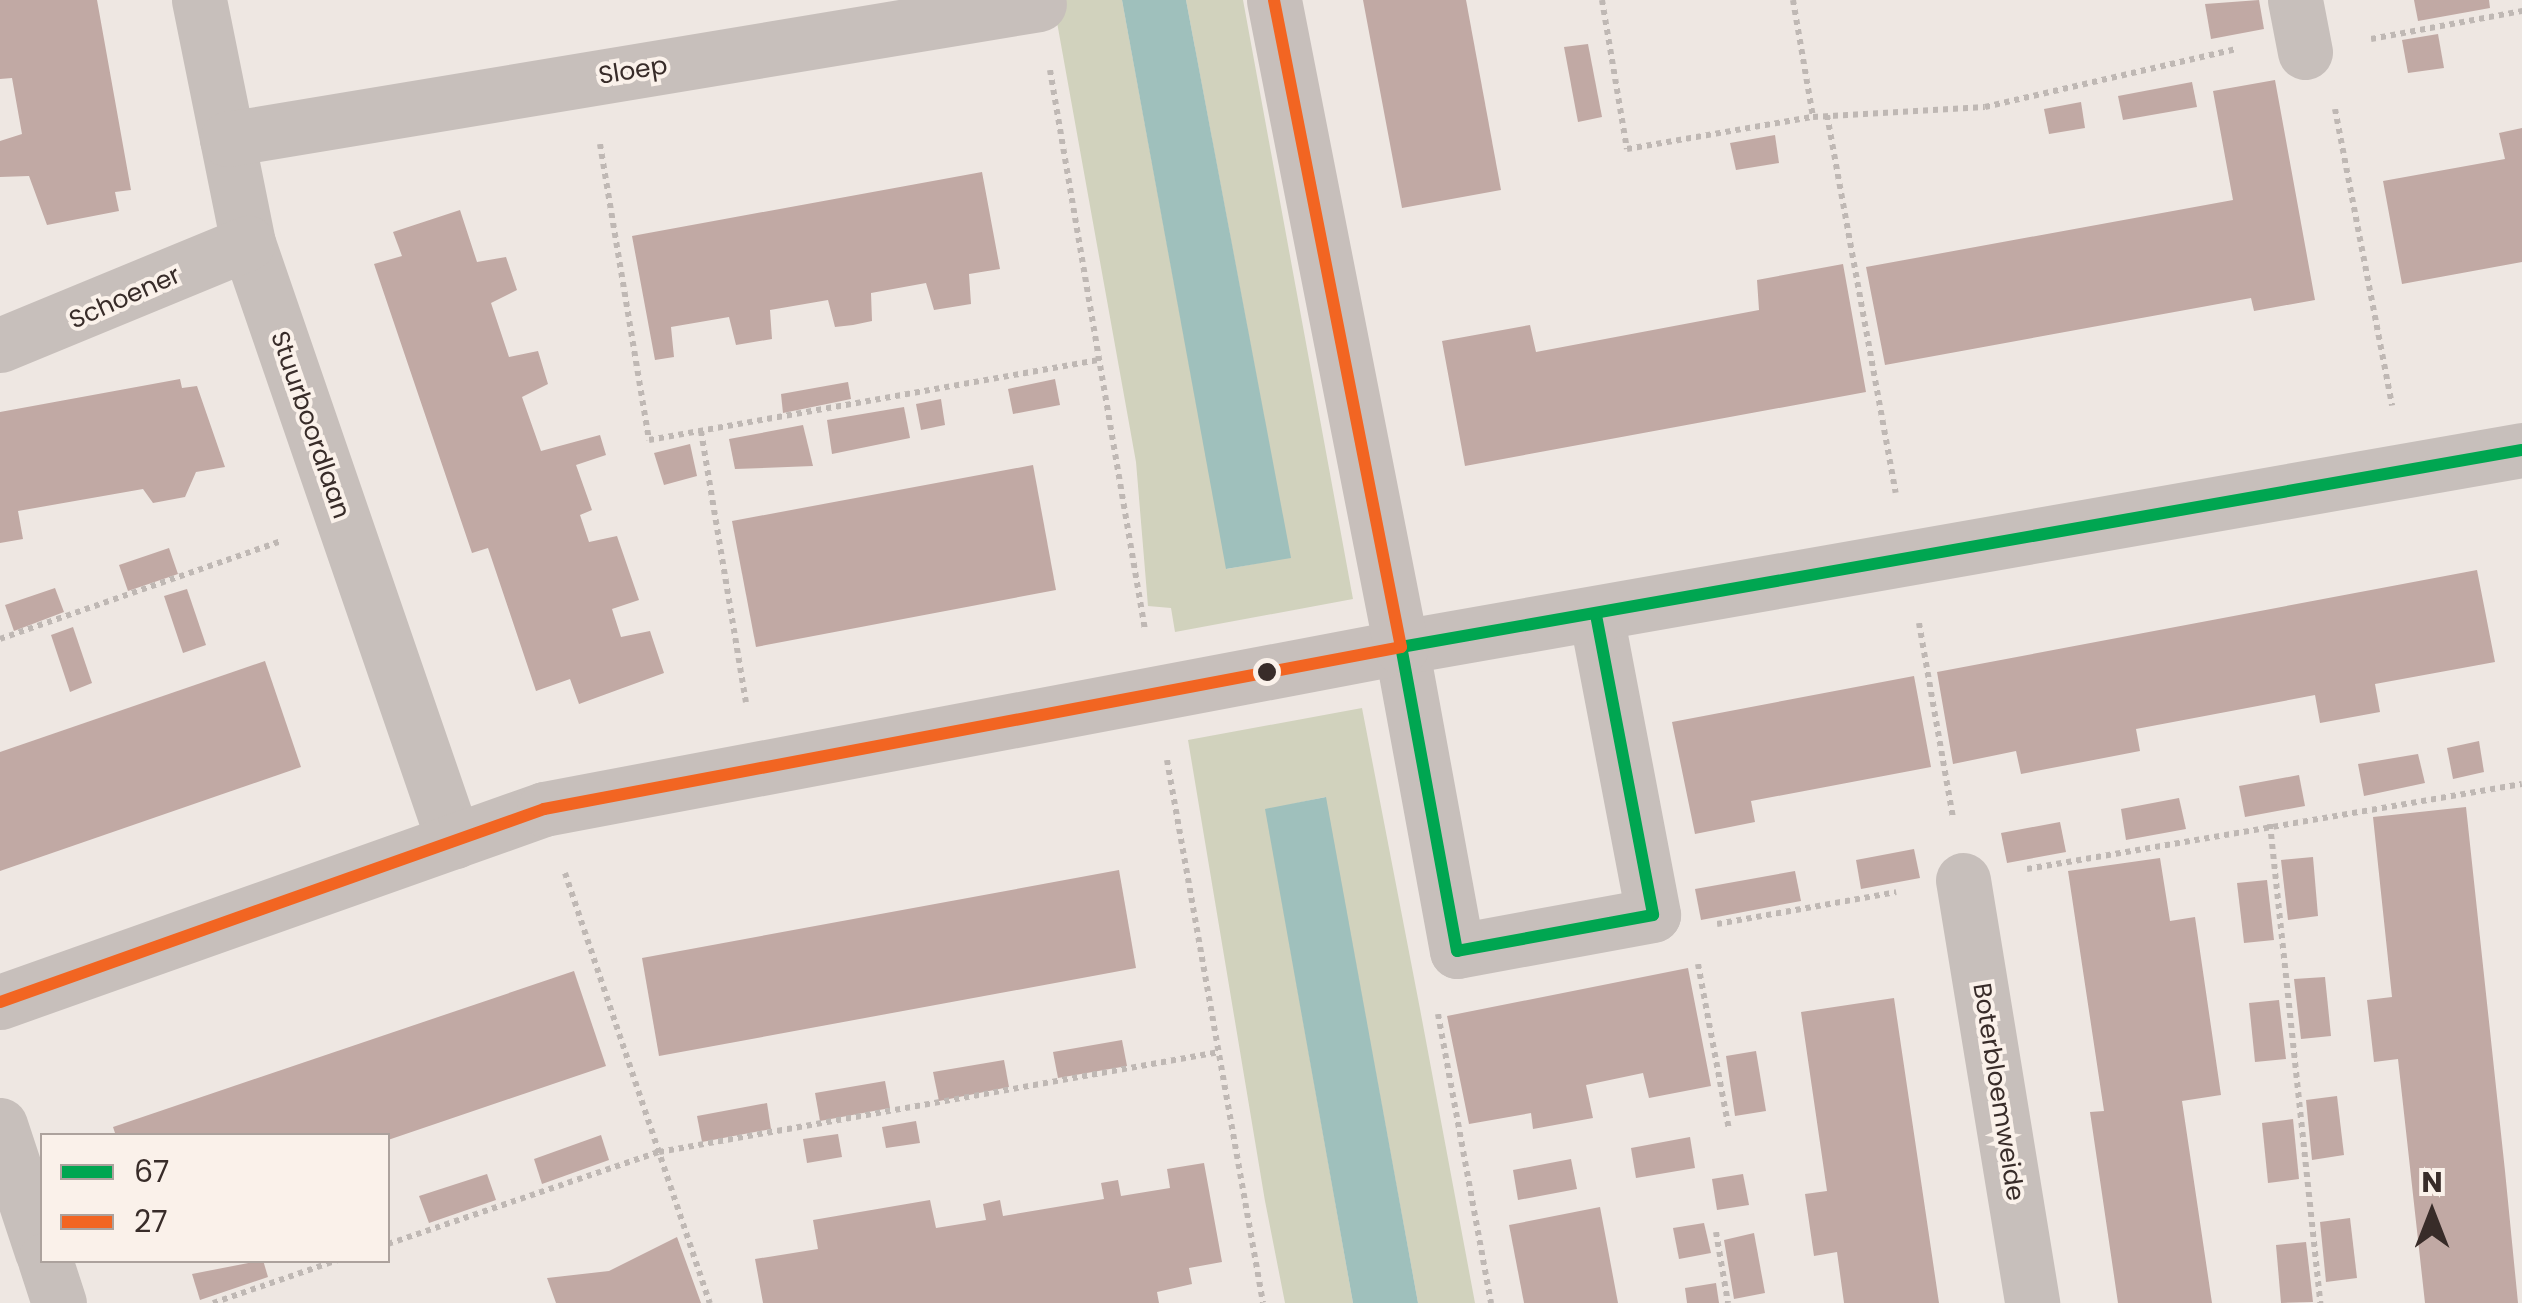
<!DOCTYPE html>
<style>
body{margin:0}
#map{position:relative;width:2522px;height:1303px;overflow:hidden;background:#eee7e2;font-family:Poppins,sans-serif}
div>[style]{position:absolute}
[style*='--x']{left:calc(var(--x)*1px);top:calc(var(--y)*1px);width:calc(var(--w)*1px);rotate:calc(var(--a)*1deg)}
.green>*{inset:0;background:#d1d2bd}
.water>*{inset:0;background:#9fc0bc}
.building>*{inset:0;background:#c1a9a4}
.path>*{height:6px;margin-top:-3px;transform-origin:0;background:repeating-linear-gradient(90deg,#bfb8b4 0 5px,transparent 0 10px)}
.minor>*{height:55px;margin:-27.5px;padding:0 27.5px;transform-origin:27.5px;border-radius:27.5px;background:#c7bfbb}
.bus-1>*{height:12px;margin:-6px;padding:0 6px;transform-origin:6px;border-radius:6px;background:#00a651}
.bus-2>*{height:12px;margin:-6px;padding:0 6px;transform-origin:6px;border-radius:6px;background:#f26522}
.dots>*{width:28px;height:28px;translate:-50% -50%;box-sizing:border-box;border:5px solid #faf1ea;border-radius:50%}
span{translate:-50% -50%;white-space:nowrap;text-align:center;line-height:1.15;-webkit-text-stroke:8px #faf1ea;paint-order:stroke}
.street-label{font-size:25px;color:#382c29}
.legend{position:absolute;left:40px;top:1133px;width:350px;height:130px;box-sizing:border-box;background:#faf1ea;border:2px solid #aca29d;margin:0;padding:12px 18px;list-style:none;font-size:30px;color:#382c29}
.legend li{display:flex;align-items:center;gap:20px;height:50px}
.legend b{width:50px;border:2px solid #aca29d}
.north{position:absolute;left:2382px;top:1163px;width:100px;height:100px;-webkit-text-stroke:8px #faf1ea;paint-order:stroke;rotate:0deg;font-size:28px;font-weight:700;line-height:40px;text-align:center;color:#382c29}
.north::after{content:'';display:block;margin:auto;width:35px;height:45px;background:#382c29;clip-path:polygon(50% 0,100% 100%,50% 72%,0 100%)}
</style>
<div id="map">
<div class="green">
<i style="clip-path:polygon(1053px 0,1122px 0,1227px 569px,1290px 557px,1186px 0,1243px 0,1353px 599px,1175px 632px,1171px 608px,1148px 606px,1136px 462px)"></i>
<i style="clip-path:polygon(1362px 708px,1420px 1009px,1475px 1303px,1418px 1303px,1325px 797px,1266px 810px,1353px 1303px,1285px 1303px,1265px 1201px,1188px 740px)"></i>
</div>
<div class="water">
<i style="clip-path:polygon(1122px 0,1186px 0,1291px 558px,1226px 569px)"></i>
<i style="clip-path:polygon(1326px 797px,1418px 1303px,1353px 1303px,1265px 809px)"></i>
</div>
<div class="building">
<i style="clip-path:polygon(0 0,97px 0,131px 190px,115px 192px,119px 211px,47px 225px,29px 176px,0 177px,0 141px,22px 134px,12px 78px,0 79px)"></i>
<i style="clip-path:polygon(1363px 0,1466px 0,1501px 190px,1402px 208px)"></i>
<i style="clip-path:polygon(2259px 0,2264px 29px,2211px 39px,2205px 4px)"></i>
<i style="clip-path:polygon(2414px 0,2489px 0,2490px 8px,2418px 21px)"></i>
<i style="clip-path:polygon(2438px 34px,2444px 68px,2408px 73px,2402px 40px)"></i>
<i style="clip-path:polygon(1588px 44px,1602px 117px,1578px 122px,1564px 47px)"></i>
<i style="clip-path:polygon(2275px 80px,2315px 300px,2254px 311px,2251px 298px,1885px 365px,1866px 267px,2233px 200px,2213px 91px)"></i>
<i style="clip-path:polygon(2192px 82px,2197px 107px,2123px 120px,2118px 96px)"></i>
<i style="clip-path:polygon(2081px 102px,2085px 128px,2049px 134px,2044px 109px)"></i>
<i style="clip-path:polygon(2522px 128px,2522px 262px,2402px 284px,2383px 181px,2505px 159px,2499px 133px)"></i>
<i style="clip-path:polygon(1775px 135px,1779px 163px,1736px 170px,1730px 143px)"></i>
<i style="clip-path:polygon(982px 172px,1000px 269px,969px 274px,971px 304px,934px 310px,926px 283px,871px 293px,872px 321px,853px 325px,835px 327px,828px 300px,770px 310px,772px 339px,736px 345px,729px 317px,671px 327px,674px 357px,655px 360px,632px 236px)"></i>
<i style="clip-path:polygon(460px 210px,477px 262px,506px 257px,517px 290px,491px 303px,509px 357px,538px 351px,548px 384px,522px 397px,541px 451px,600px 435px,606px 455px,576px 465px,592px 510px,580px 515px,589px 542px,617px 536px,639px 600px,612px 609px,621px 637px,650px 631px,664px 673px,579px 704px,570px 679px,536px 691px,488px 548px,472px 553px,374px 264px,402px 256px,393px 232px)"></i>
<i style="clip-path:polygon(1843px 264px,1866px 392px,1465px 466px,1442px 341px,1530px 325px,1536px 352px,1759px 310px,1757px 280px)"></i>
<i style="clip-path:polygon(180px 379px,182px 388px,197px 386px,225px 467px,196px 472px,185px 497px,153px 503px,143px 489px,18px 511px,23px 539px,0 543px,0 412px)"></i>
<i style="clip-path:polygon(1055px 379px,1060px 405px,1013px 414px,1008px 389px)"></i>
<i style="clip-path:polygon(848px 382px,851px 399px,783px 413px,781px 394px)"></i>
<i style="clip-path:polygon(941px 399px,945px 425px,921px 430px,916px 404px)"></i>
<i style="clip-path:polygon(904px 407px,910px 438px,832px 454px,827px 420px)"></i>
<i style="clip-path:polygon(803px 425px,813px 466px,735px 469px,729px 439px)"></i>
<i style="clip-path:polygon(690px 444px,697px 476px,664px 485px,654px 453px)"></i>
<i style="clip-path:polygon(1033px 465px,1056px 590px,756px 647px,732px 521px)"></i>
<i style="clip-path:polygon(169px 548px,178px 574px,128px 591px,119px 565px)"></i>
<i style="clip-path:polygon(2477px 570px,2495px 662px,2375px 684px,2380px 712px,2320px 723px,2315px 695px,2136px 729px,2140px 751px,2021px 774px,2016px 751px,1953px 764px,1937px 672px)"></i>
<i style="clip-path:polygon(55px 588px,64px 612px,14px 631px,5px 605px)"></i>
<i style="clip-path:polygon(187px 589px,206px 645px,183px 653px,164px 596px)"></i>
<i style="clip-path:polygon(73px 627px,92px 683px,70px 692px,51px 635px)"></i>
<i style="clip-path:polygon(265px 661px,301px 767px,0 871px,0 752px)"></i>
<i style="clip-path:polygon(1914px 676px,1931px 767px,1751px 801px,1755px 822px,1695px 834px,1672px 722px)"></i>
<i style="clip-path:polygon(2479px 741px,2484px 772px,2453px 779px,2447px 748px)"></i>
<i style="clip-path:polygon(2418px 754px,2425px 783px,2364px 796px,2358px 764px)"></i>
<i style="clip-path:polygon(2299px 775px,2305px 806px,2245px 817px,2239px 786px)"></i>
<i style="clip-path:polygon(2179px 798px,2186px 829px,2126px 840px,2121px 809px)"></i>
<i style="clip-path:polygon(2466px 807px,2505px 1171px,2518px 1303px,2425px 1303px,2398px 1059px,2374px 1062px,2367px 1000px,2392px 997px,2373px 817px)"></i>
<i style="clip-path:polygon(2060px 822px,2066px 852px,2007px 863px,2001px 833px)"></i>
<i style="clip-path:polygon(1914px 849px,1920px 878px,1861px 889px,1856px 860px)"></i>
<i style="clip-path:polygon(2313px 857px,2318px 916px,2288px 920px,2281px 860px)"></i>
<i style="clip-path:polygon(2160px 858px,2170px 921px,2195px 917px,2221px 1095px,2182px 1101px,2212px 1303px,2118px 1303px,2090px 1112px,2104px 1111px,2068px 871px)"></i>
<i style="clip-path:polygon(1119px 870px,1136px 968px,659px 1056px,642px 958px)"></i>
<i style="clip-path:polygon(1795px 871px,1801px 901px,1701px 920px,1695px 889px)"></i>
<i style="clip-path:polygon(2267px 880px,2274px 940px,2244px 943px,2237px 883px)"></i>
<i style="clip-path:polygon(1688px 968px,1711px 1086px,1649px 1098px,1643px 1073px,1586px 1085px,1593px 1118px,1533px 1129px,1531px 1113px,1469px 1124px,1447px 1016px)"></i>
<i style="clip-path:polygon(574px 971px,606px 1066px,388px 1140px,116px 1136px,113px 1127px)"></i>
<i style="clip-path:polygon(2325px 977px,2331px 1036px,2301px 1039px,2294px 979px)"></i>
<i style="clip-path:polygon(1894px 998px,1939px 1303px,1844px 1303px,1837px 1252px,1814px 1256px,1805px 1194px,1827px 1191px,1801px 1012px)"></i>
<i style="clip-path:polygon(2279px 1000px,2286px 1059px,2255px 1062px,2249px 1003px)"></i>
<i style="clip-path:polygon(1122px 1040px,1127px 1066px,1058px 1078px,1053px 1052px)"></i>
<i style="clip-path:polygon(1756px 1051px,1766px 1111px,1735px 1116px,1726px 1056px)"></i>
<i style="clip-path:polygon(1004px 1060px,1009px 1087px,939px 1101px,933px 1072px)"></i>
<i style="clip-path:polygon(885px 1081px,890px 1108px,820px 1121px,815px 1093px)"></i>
<i style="clip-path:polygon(2337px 1096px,2344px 1155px,2312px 1160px,2306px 1100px)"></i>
<i style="clip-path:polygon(767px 1103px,771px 1129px,702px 1142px,697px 1116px)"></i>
<i style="clip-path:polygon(2293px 1119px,2299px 1179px,2268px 1183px,2262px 1123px)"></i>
<i style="clip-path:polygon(916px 1121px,920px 1143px,886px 1148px,882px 1127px)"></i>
<i style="clip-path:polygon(838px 1134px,842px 1157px,807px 1163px,803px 1139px)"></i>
<i style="clip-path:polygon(601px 1135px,609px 1160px,542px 1184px,534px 1159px)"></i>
<i style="clip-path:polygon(1690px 1137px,1695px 1168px,1636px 1178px,1631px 1148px)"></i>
<i style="clip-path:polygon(1571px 1159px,1577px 1189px,1518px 1200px,1513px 1170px)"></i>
<i style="clip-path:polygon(1204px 1163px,1222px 1262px,1189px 1268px,1192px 1284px,1157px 1292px,1159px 1303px,763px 1303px,755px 1259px,818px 1249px,813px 1220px,930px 1200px,936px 1228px,986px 1220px,983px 1204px,1000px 1200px,1003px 1216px,1104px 1199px,1101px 1183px,1118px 1180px,1121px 1196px,1170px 1188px,1167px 1169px)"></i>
<i style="clip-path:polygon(487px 1174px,496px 1200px,429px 1223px,419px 1196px)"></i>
<i style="clip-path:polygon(1743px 1174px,1749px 1205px,1717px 1210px,1712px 1179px)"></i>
<i style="clip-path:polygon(1600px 1207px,1618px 1303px,1524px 1303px,1509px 1225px)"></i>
<i style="clip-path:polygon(2350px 1218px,2357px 1278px,2326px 1282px,2320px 1222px)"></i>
<i style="clip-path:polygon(1704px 1223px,1711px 1253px,1679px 1259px,1673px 1228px)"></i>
<i style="clip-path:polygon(1754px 1233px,1765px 1293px,1734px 1299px,1724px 1240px)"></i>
<i style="clip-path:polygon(677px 1237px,701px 1303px,556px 1303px,547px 1278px,609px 1271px)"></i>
<i style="clip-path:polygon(2306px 1242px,2313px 1302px,2281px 1303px,2276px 1245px)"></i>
<i style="clip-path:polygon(263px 1260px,268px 1277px,200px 1300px,192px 1274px)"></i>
<i style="clip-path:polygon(1716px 1283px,1719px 1303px,1687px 1303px,1685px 1288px)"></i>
</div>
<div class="path">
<i style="--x:1602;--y:0;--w:151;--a:80.5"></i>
<i style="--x:1627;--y:149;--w:189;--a:-9.8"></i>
<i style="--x:1793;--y:0;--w:119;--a:80.3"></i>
<i style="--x:1813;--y:117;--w:172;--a:-3.3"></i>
<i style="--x:1985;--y:107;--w:259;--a:-13"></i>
<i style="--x:2371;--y:39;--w:154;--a:-10.5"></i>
<i style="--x:1050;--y:70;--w:568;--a:80.37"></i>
<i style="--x:2335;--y:109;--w:302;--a:79.1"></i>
<i style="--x:1827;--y:115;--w:384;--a:79.7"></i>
<i style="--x:600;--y:144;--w:300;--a:80.6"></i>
<i style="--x:649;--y:440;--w:457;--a:-10.1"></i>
<i style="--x:701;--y:431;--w:275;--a:80.6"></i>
<i style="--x:1919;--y:623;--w:198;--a:80.1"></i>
<i style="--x:0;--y:639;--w:299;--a:-19.2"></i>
<i style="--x:1167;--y:760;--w:551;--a:79.97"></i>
<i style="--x:2270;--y:824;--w:482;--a:84"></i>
<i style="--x:2027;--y:869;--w:502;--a:-9.74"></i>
<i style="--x:565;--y:873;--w:454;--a:71.4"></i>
<i style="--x:1717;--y:924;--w:182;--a:-10.1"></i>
<i style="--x:1698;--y:964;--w:169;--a:79.4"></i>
<i style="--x:1438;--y:1014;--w:294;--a:79.6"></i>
<i style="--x:1716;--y:1232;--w:72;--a:80.4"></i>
<i style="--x:388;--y:1244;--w:286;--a:-18.8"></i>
<i style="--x:659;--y:1152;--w:569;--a:-10.12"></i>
<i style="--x:213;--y:1303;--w:132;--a:-19"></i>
</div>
<div class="minor">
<i style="--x:199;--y:0;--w:248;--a:78.6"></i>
<i style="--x:248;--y:243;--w:633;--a:71.02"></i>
<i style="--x:2295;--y:0;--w:53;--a:79.1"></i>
<i style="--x:227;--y:139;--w:823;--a:-9.44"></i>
<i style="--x:0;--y:345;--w:268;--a:-22.4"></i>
<i style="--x:1596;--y:615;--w:305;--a:79.2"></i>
<i style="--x:1653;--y:915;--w:199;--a:169.6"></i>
<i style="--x:1457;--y:951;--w:309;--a:-100.4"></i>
<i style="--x:1401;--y:647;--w:1138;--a:-9.97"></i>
<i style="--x:1963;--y:880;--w:429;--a:80.7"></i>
<i style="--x:0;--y:1002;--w:577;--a:-19.53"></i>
<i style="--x:544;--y:809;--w:872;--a:-10.7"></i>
<i style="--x:1401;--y:647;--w:659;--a:-101.11"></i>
<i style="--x:0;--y:1125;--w:134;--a:71.7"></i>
<i style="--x:45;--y:1260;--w:45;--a:72"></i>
</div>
<div class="bus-1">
<i style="--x:1596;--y:615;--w:305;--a:79.2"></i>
<i style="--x:1653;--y:915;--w:199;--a:169.6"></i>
<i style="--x:1457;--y:951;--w:309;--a:-100.4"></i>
<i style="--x:1401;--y:647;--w:1138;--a:-9.97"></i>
</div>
<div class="bus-2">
<i style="--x:0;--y:1002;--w:577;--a:-19.53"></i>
<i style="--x:544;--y:809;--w:872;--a:-10.7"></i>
<i style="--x:1401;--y:647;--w:659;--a:-101.11"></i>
</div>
<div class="dots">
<i style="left:1267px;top:672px;background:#382c29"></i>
</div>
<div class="street-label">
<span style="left:633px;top:71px;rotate:-9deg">Sloep</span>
<span style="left:125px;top:298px;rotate:-24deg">Schoener</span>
<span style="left:310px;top:425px;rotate:71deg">Stuurboordlaan</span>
<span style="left:1998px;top:1092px;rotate:81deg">Boterbloemweide</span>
</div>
<ul class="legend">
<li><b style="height:12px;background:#00a651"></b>67</li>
<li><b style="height:12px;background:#f26522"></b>27</li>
</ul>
<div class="north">N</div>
</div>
